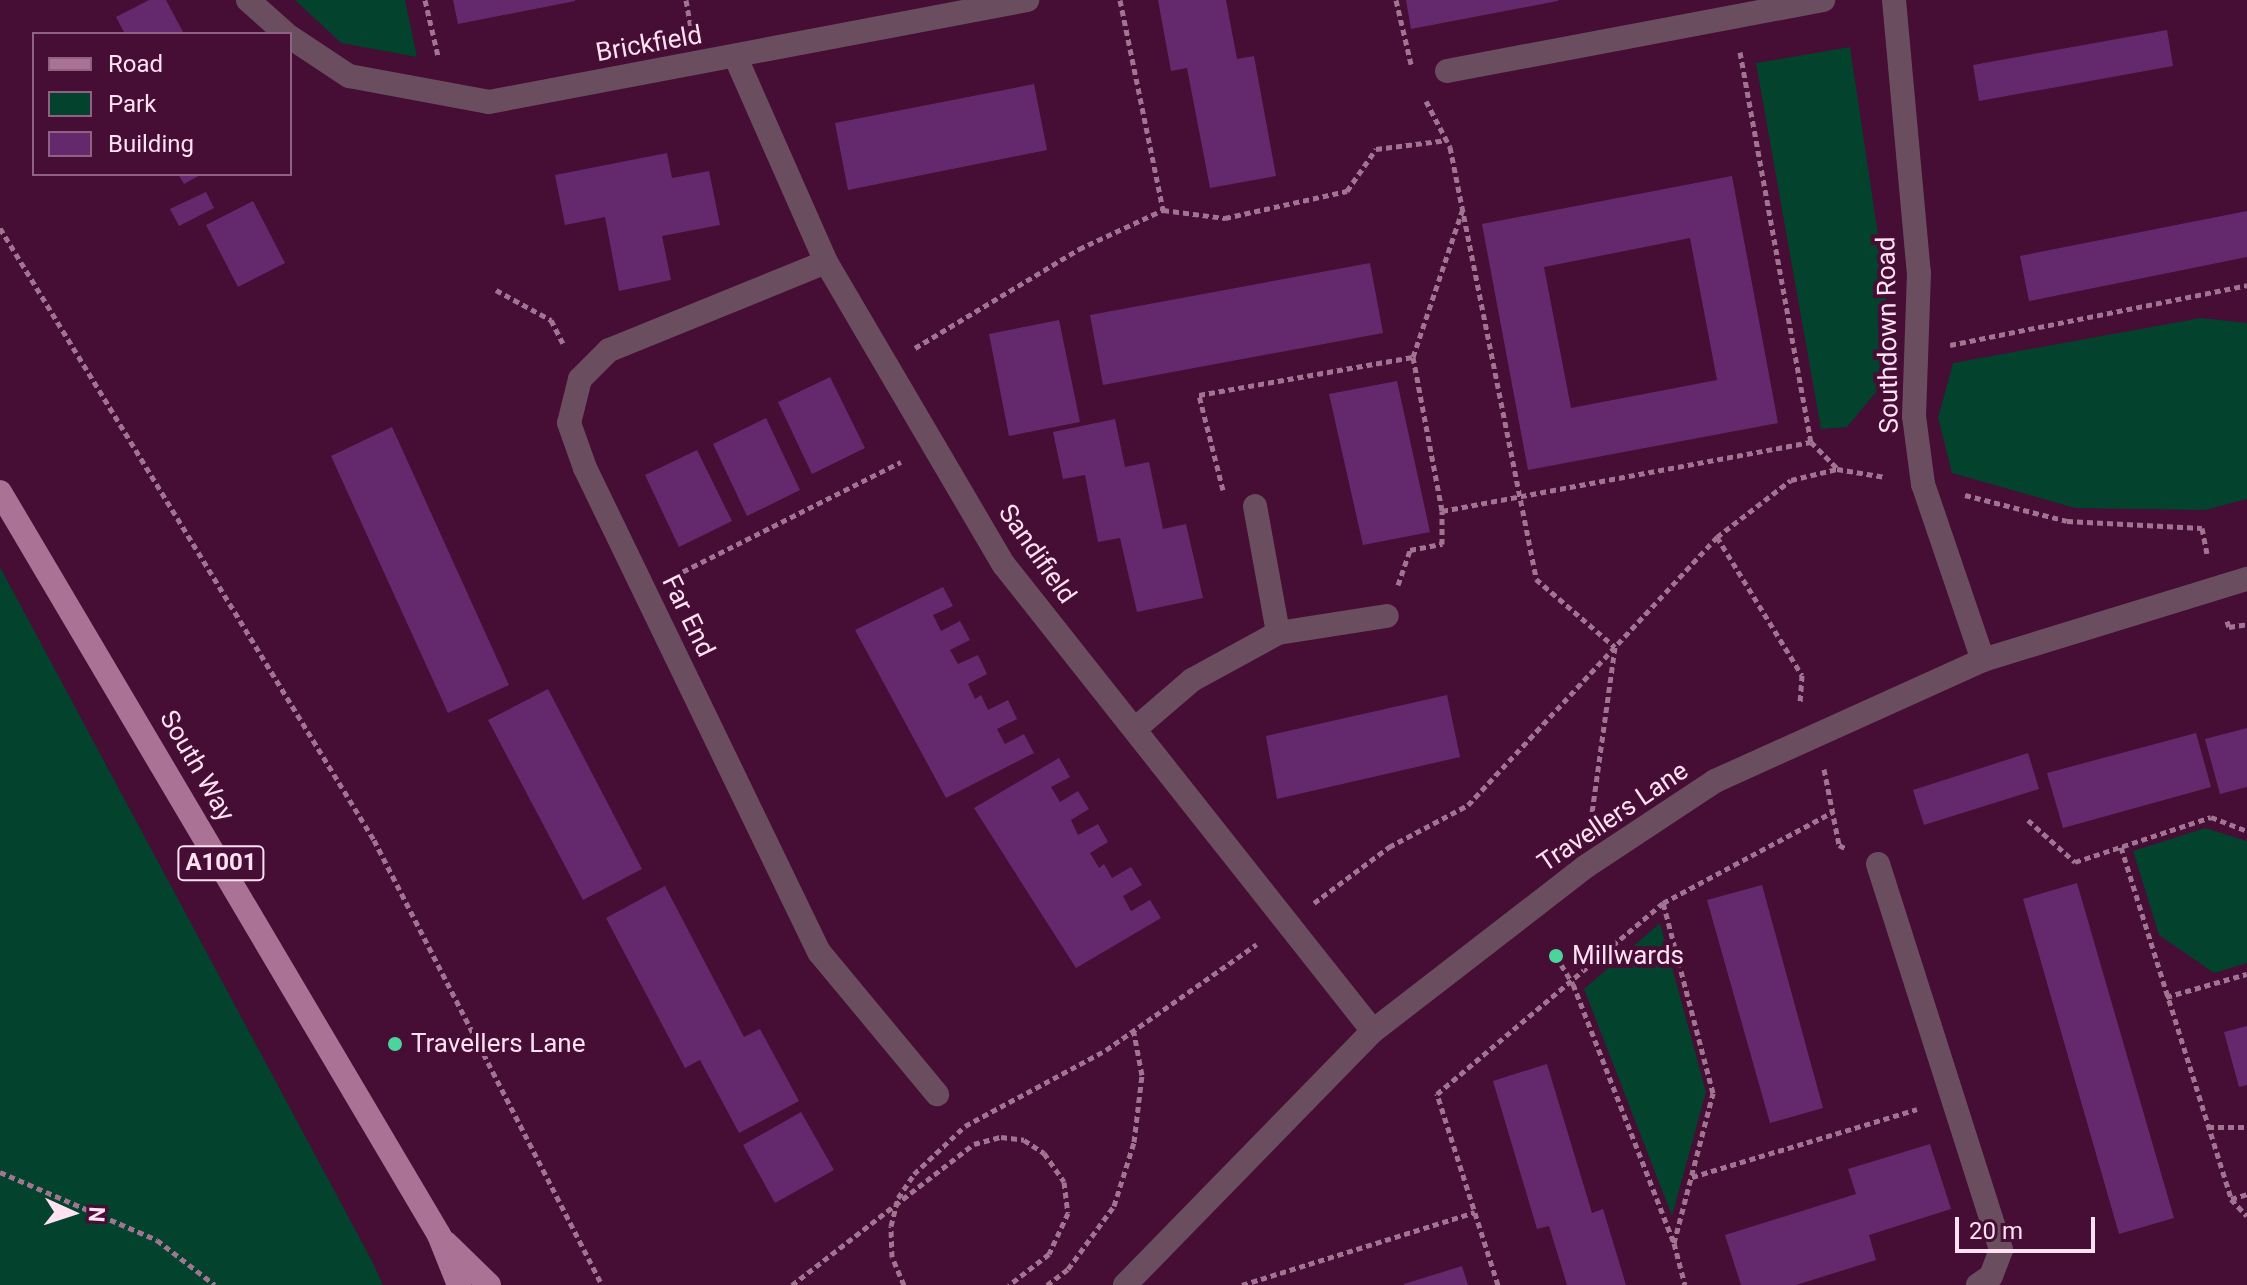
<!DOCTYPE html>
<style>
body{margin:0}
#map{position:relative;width:2247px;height:1285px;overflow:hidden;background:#460d35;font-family:Roboto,sans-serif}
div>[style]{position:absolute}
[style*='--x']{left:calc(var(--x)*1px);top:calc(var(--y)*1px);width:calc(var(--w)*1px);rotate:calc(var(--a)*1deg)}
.green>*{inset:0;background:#03422c}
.building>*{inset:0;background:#64296d}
.path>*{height:5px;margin-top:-2.5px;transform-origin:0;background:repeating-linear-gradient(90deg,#a17591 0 6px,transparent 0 10px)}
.minor>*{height:24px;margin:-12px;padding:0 12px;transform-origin:12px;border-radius:12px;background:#6a4e5f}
.tertiary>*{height:24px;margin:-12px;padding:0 12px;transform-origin:12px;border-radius:12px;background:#6a4e5f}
.primary>*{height:24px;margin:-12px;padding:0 12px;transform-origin:12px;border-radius:12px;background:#aa7395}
.path-bridge>*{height:5px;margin-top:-2.5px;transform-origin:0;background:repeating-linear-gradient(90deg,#a17591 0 6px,transparent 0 10px)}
.dots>*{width:22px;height:22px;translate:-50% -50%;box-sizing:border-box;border:4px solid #460d35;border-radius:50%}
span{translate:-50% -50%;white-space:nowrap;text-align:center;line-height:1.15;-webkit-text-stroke:8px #460d35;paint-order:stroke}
.shield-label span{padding:2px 6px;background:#460d35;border:2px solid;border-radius:6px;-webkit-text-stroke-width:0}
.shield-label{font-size:24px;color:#ffe1f2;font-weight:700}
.street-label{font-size:26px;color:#ffe1f2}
.poi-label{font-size:26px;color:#ffe1f2}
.left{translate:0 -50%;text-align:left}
.legend{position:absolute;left:32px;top:32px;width:260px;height:144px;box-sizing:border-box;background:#460d35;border:2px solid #906281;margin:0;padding:10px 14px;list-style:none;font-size:24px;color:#ffe1f2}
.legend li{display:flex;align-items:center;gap:16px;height:40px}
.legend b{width:40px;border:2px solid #906281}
.north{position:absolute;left:32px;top:1173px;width:80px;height:80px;-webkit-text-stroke:6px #460d35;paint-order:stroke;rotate:93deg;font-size:22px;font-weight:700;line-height:32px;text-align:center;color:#ffe1f2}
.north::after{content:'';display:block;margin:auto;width:28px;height:36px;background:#ffe1f2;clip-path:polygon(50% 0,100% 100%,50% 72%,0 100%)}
.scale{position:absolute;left:1955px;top:1217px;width:140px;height:36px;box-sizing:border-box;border:4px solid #ffe1f2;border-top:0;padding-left:10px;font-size:24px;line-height:28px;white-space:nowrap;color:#ffe1f2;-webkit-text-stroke:6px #460d35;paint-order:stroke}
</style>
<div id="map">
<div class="green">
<i style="clip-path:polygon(295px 0,405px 0,417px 57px,341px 43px)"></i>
<i style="clip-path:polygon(1850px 47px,1887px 295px,1877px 391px,1847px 427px,1821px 429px,1756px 63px)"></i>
<i style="clip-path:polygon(2201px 318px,2247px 323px,2247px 499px,2205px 510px,2075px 508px,1952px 473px,1938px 418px,1953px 363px)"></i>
<i style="clip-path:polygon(0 567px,372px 1261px,383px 1285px,0 1285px)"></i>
<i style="clip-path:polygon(2205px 828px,2247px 841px,2247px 963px,2214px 973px,2159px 935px,2133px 851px)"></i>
<i style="clip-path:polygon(1660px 923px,1706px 1092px,1672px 1216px,1584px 989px)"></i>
</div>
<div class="building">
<i style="clip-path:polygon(149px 0,166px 0,184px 34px,125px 34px,116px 17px)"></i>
<i style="clip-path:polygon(453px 0,575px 0,575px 1px,458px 24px)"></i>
<i style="clip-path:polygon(1158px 0,1226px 0,1237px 59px,1254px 56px,1276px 176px,1210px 188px,1187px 68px,1171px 71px)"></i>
<i style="clip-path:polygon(1406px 0,1558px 0,1558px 1px,1411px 29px)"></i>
<i style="clip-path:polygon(2167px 30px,2173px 66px,1979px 101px,1973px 65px)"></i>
<i style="clip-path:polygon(1034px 84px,1047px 150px,848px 190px,835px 123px)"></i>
<i style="clip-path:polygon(667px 153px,672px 178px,709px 171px,720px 225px,662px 236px,671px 280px,619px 291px,605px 217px,565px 225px,555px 175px)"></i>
<i style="clip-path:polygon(178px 174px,202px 174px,184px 184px)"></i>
<i style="clip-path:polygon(evenodd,1732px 176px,1778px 423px,1528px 470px,1482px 224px,1732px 176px,1690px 238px,1717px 380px,1571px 408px,1544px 267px,1690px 238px)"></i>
<i style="clip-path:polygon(206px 192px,214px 208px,179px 226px,170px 209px)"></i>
<i style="clip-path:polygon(253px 201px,285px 263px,238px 287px,206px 225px)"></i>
<i style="clip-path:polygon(2247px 211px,2247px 257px,2029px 301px,2020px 256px)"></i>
<i style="clip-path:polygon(1370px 263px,1383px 333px,1103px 385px,1090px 315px)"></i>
<i style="clip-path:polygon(1059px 320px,1080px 422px,1009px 436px,989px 334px)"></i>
<i style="clip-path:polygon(830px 377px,865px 448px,812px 474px,778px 402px)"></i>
<i style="clip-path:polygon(1397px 381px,1430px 532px,1363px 545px,1329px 394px)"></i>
<i style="clip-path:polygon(766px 418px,800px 490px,747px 516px,713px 444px)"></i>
<i style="clip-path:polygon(1115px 419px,1125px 467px,1149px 462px,1163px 529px,1186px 524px,1203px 598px,1137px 612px,1120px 538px,1098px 542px,1085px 475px,1063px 479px,1053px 432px)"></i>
<i style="clip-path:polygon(392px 427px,509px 685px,448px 713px,331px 456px)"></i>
<i style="clip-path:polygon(697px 450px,732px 521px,679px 547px,645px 475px)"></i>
<i style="clip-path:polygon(943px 587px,953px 606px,933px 615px,941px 631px,960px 621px,970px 640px,950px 650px,958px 664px,978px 655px,987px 674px,968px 684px,975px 699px,981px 695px,988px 710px,1008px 700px,1017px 719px,997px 729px,1005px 744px,1024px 734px,1034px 753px,946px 798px,855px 630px)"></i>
<i style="clip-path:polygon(548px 689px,642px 869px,583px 900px,488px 720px)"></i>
<i style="clip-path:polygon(1447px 695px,1460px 757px,1277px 799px,1266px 736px)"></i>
<i style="clip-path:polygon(2247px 728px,2247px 787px,2220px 794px,2205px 739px)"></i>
<i style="clip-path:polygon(2196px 733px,2211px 787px,2063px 828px,2047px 773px)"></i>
<i style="clip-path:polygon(2028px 753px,2039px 789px,1924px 825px,1913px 790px)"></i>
<i style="clip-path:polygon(1059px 758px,1070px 777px,1051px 787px,1060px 802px,1078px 791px,1089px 809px,1071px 820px,1078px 835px,1098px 824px,1108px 842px,1090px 853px,1099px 868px,1104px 864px,1112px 878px,1131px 867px,1142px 885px,1123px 896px,1131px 911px,1150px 900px,1161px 918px,1076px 968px,974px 808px)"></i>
<i style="clip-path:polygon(2077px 883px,2174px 1218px,2119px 1234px,2023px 899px)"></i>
<i style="clip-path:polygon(1762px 885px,1823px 1108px,1770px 1123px,1707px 900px)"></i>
<i style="clip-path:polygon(665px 886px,744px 1037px,760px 1029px,799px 1101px,739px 1133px,700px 1060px,685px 1068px,606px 918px)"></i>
<i style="clip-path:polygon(2247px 1026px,2247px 1085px,2239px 1087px,2224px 1032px)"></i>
<i style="clip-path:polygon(1547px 1064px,1592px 1213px,1603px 1209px,1626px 1285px,1567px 1285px,1549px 1226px,1537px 1229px,1493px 1081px)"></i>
<i style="clip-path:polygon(801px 1112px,834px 1170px,775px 1203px,743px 1145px)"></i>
<i style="clip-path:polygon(1930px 1144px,1951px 1209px,1869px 1235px,1876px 1260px,1796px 1285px,1741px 1285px,1725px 1235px,1856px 1194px,1848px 1169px)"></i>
<i style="clip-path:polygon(1462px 1266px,1468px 1285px,1404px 1285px,1404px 1284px)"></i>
</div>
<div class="path">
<i style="--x:425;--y:0;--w:57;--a:76.9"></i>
<i style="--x:686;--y:0;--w:27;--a:80"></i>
<i style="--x:1120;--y:0;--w:214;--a:78.4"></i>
<i style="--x:1396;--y:0;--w:66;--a:76.8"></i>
<i style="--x:1740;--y:52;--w:396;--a:79.7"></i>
<i style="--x:1811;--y:442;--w:37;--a:45"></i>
<i style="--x:1426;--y:101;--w:52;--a:62.4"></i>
<i style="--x:1450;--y:147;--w:440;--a:78.7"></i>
<i style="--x:1536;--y:579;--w:104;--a:40.7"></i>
<i style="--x:1615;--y:647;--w:174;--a:97.9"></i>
<i style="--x:0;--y:228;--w:717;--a:58.57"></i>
<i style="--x:374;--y:840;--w:500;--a:62.87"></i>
<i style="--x:496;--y:290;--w:63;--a:28.6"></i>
<i style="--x:551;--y:320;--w:28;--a:63"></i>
<i style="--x:1950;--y:345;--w:303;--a:-11.4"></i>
<i style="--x:915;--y:348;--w:192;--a:-31.1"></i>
<i style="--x:1079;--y:249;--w:93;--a:-24.9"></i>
<i style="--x:1163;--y:210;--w:63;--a:7.4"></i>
<i style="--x:1225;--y:218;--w:125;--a:-12.5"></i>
<i style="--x:1347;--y:191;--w:51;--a:-55.4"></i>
<i style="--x:1376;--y:149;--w:72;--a:-7.2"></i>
<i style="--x:1413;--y:357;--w:157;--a:79.3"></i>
<i style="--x:1442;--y:511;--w:375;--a:-10.6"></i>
<i style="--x:1223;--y:490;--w:98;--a:-104.2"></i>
<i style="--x:1199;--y:395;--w:217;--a:-10.1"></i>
<i style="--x:1413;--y:357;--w:154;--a:-71.4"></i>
<i style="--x:1965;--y:495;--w:105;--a:14.3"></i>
<i style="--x:2067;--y:521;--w:135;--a:3"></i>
<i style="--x:2202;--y:528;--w:26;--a:79"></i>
<i style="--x:1717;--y:537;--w:162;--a:58.4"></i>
<i style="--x:1802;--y:675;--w:29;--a:94"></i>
<i style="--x:674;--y:576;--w:254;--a:-26.7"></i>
<i style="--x:1398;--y:585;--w:37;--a:-71"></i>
<i style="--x:1410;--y:550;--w:33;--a:-11"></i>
<i style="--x:1442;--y:544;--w:33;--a:-90"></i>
<i style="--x:2227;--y:621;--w:6;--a:72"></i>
<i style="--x:2229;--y:627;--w:18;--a:-9"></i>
<i style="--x:1824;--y:769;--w:77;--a:78.8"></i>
<i style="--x:1839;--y:845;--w:9;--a:27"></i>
<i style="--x:2028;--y:820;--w:63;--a:41.8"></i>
<i style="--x:2075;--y:862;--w:143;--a:-18.3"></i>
<i style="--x:2211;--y:817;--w:39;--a:21"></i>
<i style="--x:2121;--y:847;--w:369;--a:72.6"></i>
<i style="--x:2231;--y:1199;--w:17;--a:-17"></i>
<i style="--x:1314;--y:903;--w:94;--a:-36.7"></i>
<i style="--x:1389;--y:847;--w:89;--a:-28"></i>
<i style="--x:1468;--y:805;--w:366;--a:-47.1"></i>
<i style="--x:1717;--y:537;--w:93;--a:-37.6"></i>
<i style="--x:1791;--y:480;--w:47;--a:-13.4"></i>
<i style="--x:1837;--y:469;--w:49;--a:9.5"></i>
<i style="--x:1556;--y:956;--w:33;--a:59"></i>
<i style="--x:1573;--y:984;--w:278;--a:68.7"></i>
<i style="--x:1674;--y:1243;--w:155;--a:-75.4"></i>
<i style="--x:1713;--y:1093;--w:196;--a:-104.7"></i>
<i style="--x:2166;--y:997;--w:84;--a:-15.9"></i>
<i style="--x:2208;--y:1127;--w:39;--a:0"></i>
<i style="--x:0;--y:1172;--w:171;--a:23.4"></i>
<i style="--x:157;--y:1240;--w:73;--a:37.8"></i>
<i style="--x:1692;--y:1177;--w:235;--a:-16.8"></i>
<i style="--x:2231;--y:1199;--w:23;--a:47"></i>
<i style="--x:1674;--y:1243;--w:43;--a:75.3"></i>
<i style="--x:904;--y:1285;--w:30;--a:-113"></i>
<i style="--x:892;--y:1257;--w:31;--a:-92"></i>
<i style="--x:891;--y:1226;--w:29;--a:-76"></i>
<i style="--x:898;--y:1198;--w:29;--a:-56"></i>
<i style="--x:914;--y:1174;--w:70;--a:-43.3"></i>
<i style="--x:965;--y:1126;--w:160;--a:-28.3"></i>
<i style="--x:1106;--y:1050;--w:184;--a:-35.1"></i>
<i style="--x:1047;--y:1285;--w:26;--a:-37"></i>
<i style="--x:1068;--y:1269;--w:78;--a:-53.9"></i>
<i style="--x:1114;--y:1206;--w:67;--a:-72.6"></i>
<i style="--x:1134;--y:1142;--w:67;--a:-83.2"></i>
<i style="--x:1142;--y:1075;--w:48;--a:-100.8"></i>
<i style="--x:1242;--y:1285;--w:244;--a:-17.4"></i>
<i style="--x:1498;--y:1285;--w:201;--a:-107.7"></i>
<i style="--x:1437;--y:1094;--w:296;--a:-40.2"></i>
<i style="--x:1663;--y:903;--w:193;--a:-28.2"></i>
</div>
<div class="minor">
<i style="--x:248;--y:0;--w:51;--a:41.8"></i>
<i style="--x:1894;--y:0;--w:274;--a:84.8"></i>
<i style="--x:1919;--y:273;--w:143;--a:92"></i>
<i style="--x:1914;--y:416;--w:69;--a:82.5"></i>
<i style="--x:1923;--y:484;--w:186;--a:71.2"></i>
<i style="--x:290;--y:37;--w:71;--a:33.5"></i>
<i style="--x:349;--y:76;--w:142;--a:10.5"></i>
<i style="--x:489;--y:102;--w:548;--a:-10.74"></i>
<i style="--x:736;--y:58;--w:223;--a:66.2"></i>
<i style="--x:826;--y:262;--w:351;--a:59.6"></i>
<i style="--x:1004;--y:565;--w:594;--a:51.63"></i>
<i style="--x:1447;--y:71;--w:383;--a:-10.7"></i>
<i style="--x:826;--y:262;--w:234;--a:157.9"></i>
<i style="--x:609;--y:350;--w:41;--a:135"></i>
<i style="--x:580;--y:379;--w:45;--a:104"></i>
<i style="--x:569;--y:423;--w:48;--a:70.4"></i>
<i style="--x:585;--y:468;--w:538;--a:64.2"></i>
<i style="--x:819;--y:952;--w:185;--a:50.3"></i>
<i style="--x:1255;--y:506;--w:129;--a:79.7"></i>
<i style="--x:1135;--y:729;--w:75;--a:-40.7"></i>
<i style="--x:1192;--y:680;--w:98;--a:-28.7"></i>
<i style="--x:1278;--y:633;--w:110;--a:-8.9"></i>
<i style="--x:1878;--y:864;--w:405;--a:72.3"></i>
<i style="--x:2001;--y:1250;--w:28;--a:111"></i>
<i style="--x:1991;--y:1276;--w:16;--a:145"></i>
</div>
<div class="tertiary">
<i style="--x:1125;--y:1285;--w:355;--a:-45.7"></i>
<i style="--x:1373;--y:1031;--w:268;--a:-37.7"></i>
<i style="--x:1585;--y:867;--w:156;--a:-33.5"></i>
<i style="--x:1715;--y:781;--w:294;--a:-24.3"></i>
<i style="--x:1983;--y:660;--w:276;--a:-17.1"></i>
</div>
<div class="primary">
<i style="--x:0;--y:492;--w:863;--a:59.42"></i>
<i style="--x:439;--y:1235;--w:54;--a:68.2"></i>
<i style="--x:446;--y:1243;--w:60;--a:44.3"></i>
</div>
<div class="path-bridge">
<i style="--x:792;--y:1285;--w:230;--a:-37.8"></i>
<i style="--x:974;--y:1144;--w:28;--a:-15"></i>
<i style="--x:1001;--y:1137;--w:23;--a:7"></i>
<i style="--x:1024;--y:1140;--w:24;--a:33"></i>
<i style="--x:1044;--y:1153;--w:35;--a:55"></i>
<i style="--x:1064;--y:1182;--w:31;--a:83"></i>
<i style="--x:1068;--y:1213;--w:45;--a:114.9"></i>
<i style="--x:1049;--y:1254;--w:51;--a:142.2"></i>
</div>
<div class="dots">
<i style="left:1556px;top:956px;background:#4bd49b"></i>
<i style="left:395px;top:1044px;background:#4bd49b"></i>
</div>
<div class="shield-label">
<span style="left:221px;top:863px">A1001</span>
</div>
<div class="street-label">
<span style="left:649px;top:44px;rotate:-10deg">Brickfield</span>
<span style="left:1888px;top:335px;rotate:-91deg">Southdown Road</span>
<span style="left:1037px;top:554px;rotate:55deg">Sandifield</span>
<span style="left:688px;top:616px;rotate:64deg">Far End</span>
<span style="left:197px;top:766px;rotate:60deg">South Way</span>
<span style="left:1613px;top:817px;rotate:-34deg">Travellers Lane</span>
</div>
<div class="poi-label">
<span class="left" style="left:1572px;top:956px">Millwards</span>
<span class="left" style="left:411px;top:1044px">Travellers Lane</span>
</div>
<ul class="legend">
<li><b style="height:10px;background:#aa7395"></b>Road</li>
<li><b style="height:22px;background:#03422c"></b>Park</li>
<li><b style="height:22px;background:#64296d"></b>Building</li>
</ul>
<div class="north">N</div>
<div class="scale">20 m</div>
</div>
